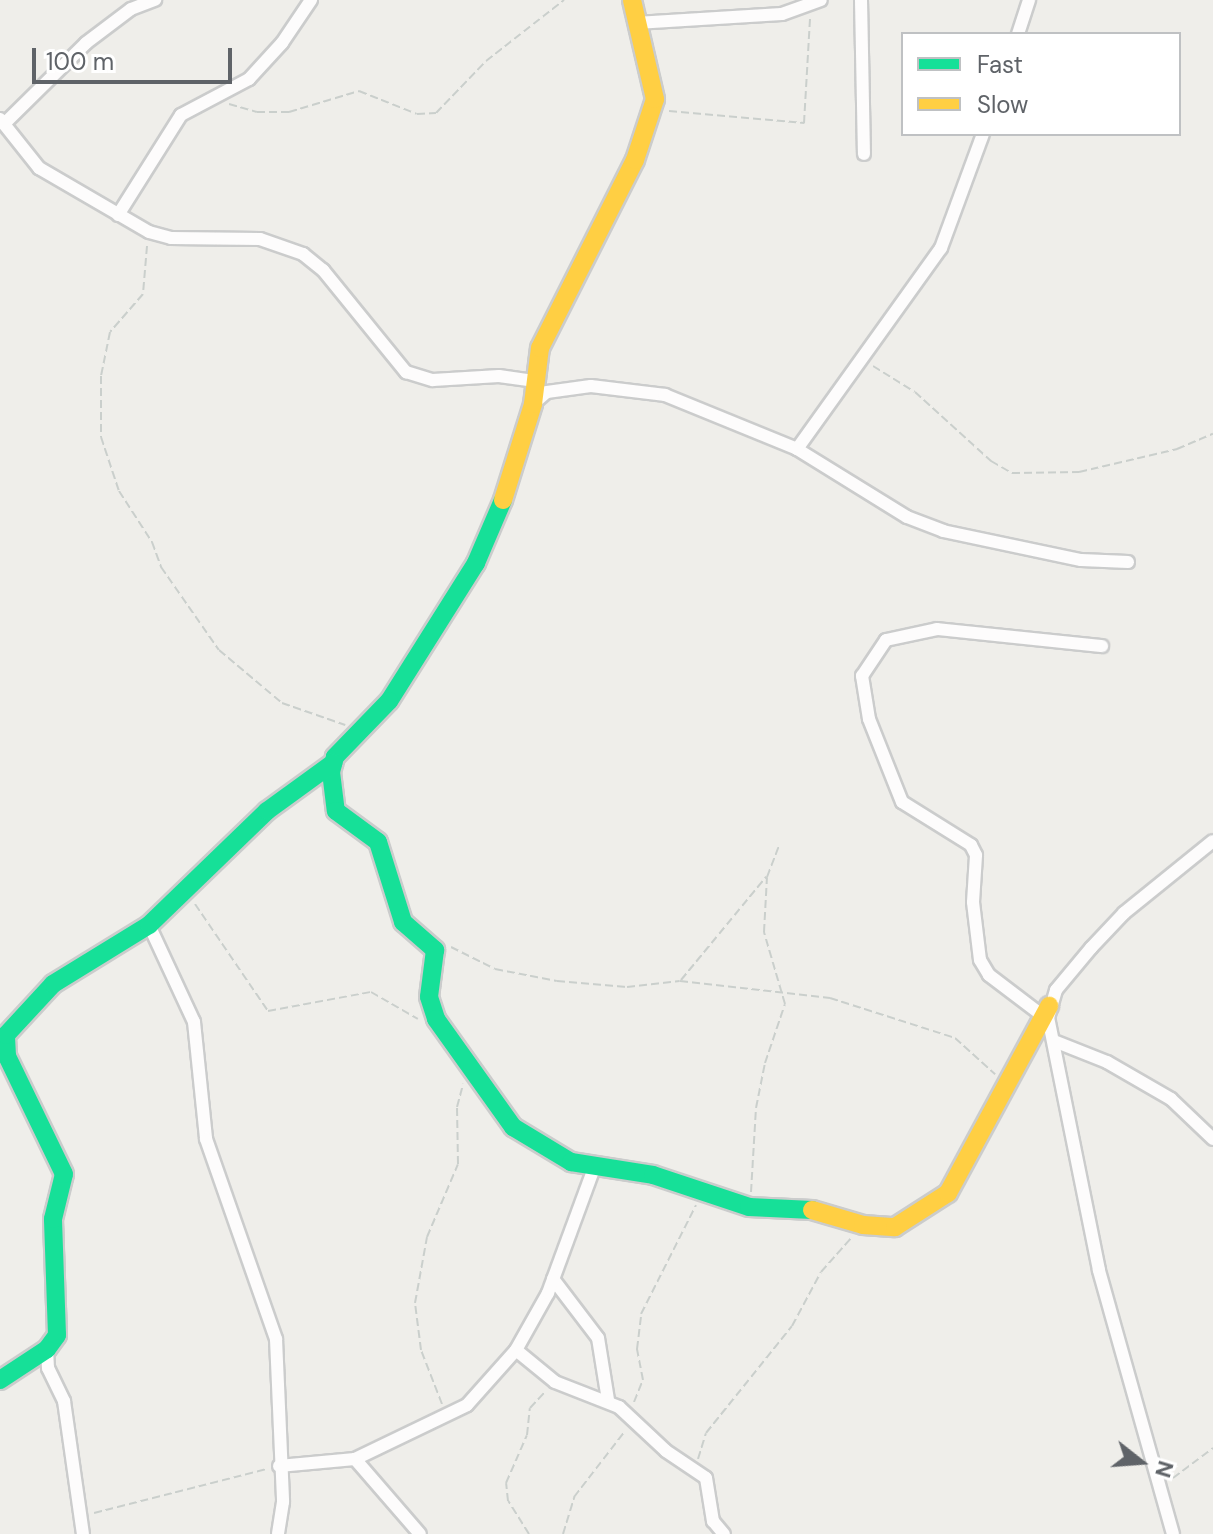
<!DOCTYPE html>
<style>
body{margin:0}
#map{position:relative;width:1213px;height:1534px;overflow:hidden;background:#efeeea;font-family:"DM Sans",sans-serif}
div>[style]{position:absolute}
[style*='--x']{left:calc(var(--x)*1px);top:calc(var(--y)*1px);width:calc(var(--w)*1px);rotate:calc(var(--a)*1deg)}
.path>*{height:2px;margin-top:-1px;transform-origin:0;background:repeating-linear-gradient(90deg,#cacfcc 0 8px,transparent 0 12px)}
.roads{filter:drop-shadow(2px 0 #cbcccc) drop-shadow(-2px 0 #cbcccc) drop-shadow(0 2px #cbcccc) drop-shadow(0 -2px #cbcccc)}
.street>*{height:12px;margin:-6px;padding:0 6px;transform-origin:6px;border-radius:6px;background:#fdfcfc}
.fast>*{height:18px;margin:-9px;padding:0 9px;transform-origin:9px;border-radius:9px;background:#16e098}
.slow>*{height:18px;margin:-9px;padding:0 9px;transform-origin:9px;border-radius:9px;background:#ffcf43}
span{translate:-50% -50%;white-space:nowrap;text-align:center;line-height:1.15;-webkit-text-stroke:6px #fff;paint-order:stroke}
.legend{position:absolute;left:901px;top:32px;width:280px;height:104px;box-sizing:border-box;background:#fff;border:2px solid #bfc1c3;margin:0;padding:10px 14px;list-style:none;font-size:24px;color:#5f6368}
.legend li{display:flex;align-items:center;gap:16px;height:40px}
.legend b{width:40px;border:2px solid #bfc1c3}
.north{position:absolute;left:1101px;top:1422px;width:80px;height:80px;-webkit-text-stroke:6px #fff;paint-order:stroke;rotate:107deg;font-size:22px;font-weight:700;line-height:32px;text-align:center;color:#5f6368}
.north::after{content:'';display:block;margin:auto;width:28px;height:36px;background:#5f6368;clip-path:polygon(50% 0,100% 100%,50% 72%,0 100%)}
.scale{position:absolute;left:32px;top:48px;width:200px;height:36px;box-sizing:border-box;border:4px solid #5f6368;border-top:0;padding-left:10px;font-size:24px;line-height:28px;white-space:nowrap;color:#5f6368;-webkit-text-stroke:6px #fff;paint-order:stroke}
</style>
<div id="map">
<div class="path">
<i style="--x:229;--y:104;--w:29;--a:16"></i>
<i style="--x:257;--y:112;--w:32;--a:0"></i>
<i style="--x:289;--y:112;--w:73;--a:-16.7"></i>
<i style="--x:359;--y:91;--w:62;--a:21.6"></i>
<i style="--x:417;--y:114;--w:19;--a:-3"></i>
<i style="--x:436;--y:113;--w:72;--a:-46.1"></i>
<i style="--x:486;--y:61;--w:99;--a:-38"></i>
<i style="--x:669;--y:111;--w:136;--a:5.1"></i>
<i style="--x:804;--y:123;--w:105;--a:-86.7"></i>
<i style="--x:147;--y:246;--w:48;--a:94.8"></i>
<i style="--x:143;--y:294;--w:50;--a:131"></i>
<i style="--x:110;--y:332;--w:45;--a:101.6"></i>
<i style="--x:101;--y:376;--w:61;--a:90"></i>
<i style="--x:101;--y:437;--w:57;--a:71.6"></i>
<i style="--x:119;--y:491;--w:61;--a:57.1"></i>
<i style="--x:152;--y:542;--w:27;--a:70"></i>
<i style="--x:161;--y:567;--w:101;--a:55.1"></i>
<i style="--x:219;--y:650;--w:82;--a:40.1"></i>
<i style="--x:282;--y:703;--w:67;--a:19.2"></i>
<i style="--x:873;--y:366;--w:49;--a:31.8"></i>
<i style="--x:915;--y:392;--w:103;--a:42.2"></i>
<i style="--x:991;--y:461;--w:24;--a:30"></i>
<i style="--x:1012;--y:473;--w:67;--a:-0.9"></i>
<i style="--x:1079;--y:472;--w:101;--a:-13.2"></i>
<i style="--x:1177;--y:449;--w:39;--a:-23"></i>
<i style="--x:195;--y:904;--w:130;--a:55.7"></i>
<i style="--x:268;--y:1011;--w:105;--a:-10.5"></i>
<i style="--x:371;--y:992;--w:54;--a:29.9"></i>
<i style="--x:451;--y:947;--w:49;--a:26.6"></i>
<i style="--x:495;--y:969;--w:63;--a:11"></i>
<i style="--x:557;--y:981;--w:70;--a:4.9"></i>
<i style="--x:627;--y:987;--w:53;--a:-6.5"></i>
<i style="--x:680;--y:981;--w:151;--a:6.5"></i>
<i style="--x:830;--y:998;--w:131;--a:17.7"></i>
<i style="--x:955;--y:1038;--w:54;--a:42"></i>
<i style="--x:681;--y:980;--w:134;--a:-50.5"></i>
<i style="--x:751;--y:1192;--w:84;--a:-86.6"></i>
<i style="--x:756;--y:1108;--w:46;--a:-78.7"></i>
<i style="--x:765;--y:1063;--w:62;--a:-71.3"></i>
<i style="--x:785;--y:1004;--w:75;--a:-106.3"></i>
<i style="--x:764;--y:932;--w:55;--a:-86.9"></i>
<i style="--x:767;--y:877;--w:34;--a:-69"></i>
<i style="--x:634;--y:1402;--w:24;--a:-68"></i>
<i style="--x:643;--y:1380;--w:32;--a:-101"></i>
<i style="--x:637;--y:1349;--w:35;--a:-83"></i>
<i style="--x:641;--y:1314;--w:122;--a:-63.2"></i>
<i style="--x:442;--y:1404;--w:58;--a:-111.3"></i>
<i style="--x:421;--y:1350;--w:47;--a:-97.3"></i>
<i style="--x:415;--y:1303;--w:67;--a:-79.7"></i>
<i style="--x:427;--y:1237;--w:79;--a:-67"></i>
<i style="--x:458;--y:1164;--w:57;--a:-91"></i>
<i style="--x:457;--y:1107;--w:24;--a:-75"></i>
<i style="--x:698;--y:1459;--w:27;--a:-73"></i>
<i style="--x:706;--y:1433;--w:137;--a:-51.2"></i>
<i style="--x:792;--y:1326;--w:61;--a:-61.8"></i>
<i style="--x:821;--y:1272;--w:47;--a:-48.5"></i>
<i style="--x:1173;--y:1478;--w:50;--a:-36.9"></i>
<i style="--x:94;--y:1513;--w:178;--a:-14.3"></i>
<i style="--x:529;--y:1534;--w:39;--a:-122"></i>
<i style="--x:508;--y:1501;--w:18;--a:-96"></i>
<i style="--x:506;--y:1483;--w:52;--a:-66.4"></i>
<i style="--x:527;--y:1435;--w:27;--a:-84"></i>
<i style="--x:530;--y:1408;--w:22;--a:-47"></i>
<i style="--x:563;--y:1534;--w:39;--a:-73"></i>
<i style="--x:574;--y:1497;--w:83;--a:-52.3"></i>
</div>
<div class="roads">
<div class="street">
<i style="--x:861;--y:0;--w:154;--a:88.9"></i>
<i style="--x:636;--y:23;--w:146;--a:-3.5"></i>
<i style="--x:782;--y:14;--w:41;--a:-19.7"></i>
<i style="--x:1018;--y:34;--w:36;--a:-72"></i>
<i style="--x:0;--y:119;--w:63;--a:51.5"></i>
<i style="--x:39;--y:168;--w:127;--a:30.2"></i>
<i style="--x:149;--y:232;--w:23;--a:15"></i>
<i style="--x:171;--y:238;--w:89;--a:0.6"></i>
<i style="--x:260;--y:239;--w:46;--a:19.2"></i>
<i style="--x:303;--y:254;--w:26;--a:39"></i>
<i style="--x:323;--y:270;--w:132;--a:50.9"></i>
<i style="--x:406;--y:372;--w:28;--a:17"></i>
<i style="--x:433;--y:380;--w:66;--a:-3.5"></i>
<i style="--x:499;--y:376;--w:35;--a:8"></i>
<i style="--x:4;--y:124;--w:115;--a:-44.6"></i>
<i style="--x:86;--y:43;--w:56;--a:-37.1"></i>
<i style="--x:131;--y:9;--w:26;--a:-21"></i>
<i style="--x:118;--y:215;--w:118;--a:-57.8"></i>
<i style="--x:181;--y:115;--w:77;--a:-27.9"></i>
<i style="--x:249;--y:79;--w:49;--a:-47.5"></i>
<i style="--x:282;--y:43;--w:52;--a:-56"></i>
<i style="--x:533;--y:404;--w:18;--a:-41"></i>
<i style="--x:547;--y:392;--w:44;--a:-7.8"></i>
<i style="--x:591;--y:386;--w:75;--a:6.9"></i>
<i style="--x:665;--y:395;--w:143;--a:22.2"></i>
<i style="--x:797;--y:449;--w:129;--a:31.7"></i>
<i style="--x:907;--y:517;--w:39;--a:21"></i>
<i style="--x:943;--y:531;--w:141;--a:11.9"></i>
<i style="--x:1081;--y:560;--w:47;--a:2.4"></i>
<i style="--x:797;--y:449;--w:247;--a:-54.4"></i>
<i style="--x:941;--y:248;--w:121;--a:-69.8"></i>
<i style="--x:149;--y:925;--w:107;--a:65.1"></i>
<i style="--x:194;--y:1022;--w:118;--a:84.1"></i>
<i style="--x:206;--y:1139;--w:212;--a:70.7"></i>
<i style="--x:276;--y:1339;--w:163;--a:87.5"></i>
<i style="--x:283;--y:1502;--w:32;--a:99"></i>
<i style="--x:1043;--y:1016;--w:68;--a:-142.8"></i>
<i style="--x:989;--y:975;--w:17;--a:-121"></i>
<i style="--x:980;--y:960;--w:58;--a:-96.9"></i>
<i style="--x:973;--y:902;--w:47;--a:-86.3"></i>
<i style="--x:976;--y:855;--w:11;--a:-117"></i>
<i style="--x:971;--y:845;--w:81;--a:-148.1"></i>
<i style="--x:902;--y:802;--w:89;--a:-111.7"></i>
<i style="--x:869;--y:719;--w:44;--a:-99.2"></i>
<i style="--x:862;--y:676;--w:43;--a:-56.3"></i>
<i style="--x:886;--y:640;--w:52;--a:-12.2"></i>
<i style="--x:937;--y:629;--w:166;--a:5.9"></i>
<i style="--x:1054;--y:1041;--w:57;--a:21.6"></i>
<i style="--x:1107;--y:1062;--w:74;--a:30"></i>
<i style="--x:1171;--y:1099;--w:58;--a:43.6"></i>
<i style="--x:553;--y:1279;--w:74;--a:52.7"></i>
<i style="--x:598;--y:1338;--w:63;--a:80.8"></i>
<i style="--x:47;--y:1349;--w:19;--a:87"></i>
<i style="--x:48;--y:1368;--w:37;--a:64"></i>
<i style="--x:64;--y:1401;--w:134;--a:81.9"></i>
<i style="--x:516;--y:1350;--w:50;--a:39.4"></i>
<i style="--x:555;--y:1382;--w:69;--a:21.3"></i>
<i style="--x:619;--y:1407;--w:64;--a:43.1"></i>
<i style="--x:666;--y:1451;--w:48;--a:34"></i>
<i style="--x:706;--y:1478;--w:44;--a:80.8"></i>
<i style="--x:713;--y:1521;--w:17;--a:50"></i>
<i style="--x:355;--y:1459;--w:99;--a:49.1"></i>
<i style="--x:279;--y:1466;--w:76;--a:-5.3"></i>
<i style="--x:355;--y:1459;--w:124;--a:-25.7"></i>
<i style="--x:467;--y:1405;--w:74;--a:-48.3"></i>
<i style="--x:516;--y:1350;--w:65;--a:-60.7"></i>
<i style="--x:548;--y:1293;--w:136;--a:-69.8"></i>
<i style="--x:1173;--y:1534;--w:274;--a:-105.7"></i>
<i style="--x:1099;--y:1270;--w:257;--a:-101.4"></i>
<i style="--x:1048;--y:1018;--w:29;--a:-74"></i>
<i style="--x:1056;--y:990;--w:55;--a:-50.2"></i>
<i style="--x:1091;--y:948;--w:48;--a:-46.7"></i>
<i style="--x:1124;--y:913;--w:114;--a:-39"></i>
</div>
<div class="fast">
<i style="--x:503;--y:500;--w:69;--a:113.2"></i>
<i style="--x:476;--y:563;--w:163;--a:122.2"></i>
<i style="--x:389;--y:701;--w:78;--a:134"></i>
<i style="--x:335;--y:757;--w:16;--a:105"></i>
<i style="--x:331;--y:772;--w:39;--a:83"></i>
<i style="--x:336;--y:811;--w:52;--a:36.4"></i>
<i style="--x:378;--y:842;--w:84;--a:72.6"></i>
<i style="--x:403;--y:922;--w:43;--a:41.2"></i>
<i style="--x:435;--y:950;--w:47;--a:97.3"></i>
<i style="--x:429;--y:997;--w:23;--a:72"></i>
<i style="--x:436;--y:1019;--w:133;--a:54.5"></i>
<i style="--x:513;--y:1127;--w:68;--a:31.1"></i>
<i style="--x:571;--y:1162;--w:83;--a:9"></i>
<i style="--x:653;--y:1175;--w:101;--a:18.4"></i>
<i style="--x:749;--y:1207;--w:63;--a:2.7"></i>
<i style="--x:0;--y:1380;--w:56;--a:-33.4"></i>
<i style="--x:47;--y:1349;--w:17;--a:-54"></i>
<i style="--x:57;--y:1335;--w:116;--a:-92"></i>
<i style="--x:53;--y:1219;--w:46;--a:-76.3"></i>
<i style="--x:64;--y:1174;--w:131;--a:-115.8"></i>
<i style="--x:7;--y:1056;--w:21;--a:-93"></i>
<i style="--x:6;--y:1035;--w:69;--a:-47.3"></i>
<i style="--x:53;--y:984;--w:113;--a:-31.6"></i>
<i style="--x:149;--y:925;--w:164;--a:-44"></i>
<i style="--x:267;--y:811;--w:82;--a:-36"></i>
</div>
<div class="slow">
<i style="--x:503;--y:500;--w:101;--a:-72.6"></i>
<i style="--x:533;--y:404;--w:56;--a:-82.9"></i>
<i style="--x:540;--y:348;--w:211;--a:-63.2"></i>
<i style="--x:635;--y:160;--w:64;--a:-71.8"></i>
<i style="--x:655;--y:99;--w:102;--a:-103.1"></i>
<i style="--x:812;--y:1210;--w:53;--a:16.4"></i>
<i style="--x:863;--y:1225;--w:32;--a:4"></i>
<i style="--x:895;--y:1227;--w:63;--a:-32.7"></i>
<i style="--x:948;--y:1193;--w:213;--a:-61.6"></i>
</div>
</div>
<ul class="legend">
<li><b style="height:10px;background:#16e098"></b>Fast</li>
<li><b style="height:10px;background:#ffcf43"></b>Slow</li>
</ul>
<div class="north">N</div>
<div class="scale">100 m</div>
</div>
